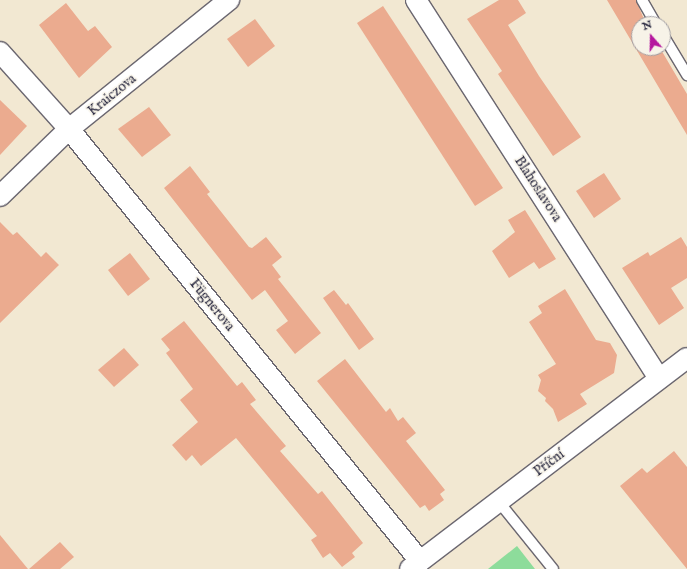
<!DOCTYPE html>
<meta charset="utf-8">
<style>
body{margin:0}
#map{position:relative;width:687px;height:569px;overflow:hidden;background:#f2e8d2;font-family:"IM FELL English",serif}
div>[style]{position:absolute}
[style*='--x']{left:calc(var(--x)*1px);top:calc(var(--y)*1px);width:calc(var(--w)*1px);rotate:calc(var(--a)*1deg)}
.green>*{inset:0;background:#8ddc9b}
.building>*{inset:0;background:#ebab8f}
.roads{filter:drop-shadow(1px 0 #6b6770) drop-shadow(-1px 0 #6b6770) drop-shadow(0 1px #6b6770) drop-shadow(0 -1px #6b6770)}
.service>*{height:10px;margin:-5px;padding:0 5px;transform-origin:5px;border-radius:5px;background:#fff}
.minor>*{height:20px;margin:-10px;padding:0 10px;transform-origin:10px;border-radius:10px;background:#fff}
span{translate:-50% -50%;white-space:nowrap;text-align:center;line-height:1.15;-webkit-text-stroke:3px #f7f3e8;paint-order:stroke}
.street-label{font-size:14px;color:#22223b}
.north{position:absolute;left:631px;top:16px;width:40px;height:40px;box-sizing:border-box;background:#f7f3e8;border:1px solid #a29fa3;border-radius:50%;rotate:340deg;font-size:11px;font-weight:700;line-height:16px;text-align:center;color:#22223b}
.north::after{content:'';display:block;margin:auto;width:14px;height:18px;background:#b5179e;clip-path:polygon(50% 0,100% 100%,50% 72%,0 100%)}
</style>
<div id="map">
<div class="green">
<i style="clip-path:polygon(517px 546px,535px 569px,488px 569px)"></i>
</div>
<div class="building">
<i style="clip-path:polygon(499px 0,518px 0,526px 13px,508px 25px,539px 76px,581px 137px,553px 156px,498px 74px,502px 71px,467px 19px)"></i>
<i style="clip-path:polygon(607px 0,636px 0,646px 24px,639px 24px,639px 48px,660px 48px,687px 94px,687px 135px)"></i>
<i style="clip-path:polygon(66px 3px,88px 31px,95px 26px,112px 47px,79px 78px,39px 25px)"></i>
<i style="clip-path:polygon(383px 6px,503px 188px,475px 206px,357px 23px)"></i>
<i style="clip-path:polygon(255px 19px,275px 46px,248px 67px,227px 39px)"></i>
<i style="clip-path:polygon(0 100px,27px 126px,0 155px)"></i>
<i style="clip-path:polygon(149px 107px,171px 135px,142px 157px,118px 129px)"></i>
<i style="clip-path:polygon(190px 166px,210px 192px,207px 194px,249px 247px,252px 248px,266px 237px,282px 257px,272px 265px,281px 277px,278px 279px,321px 333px,295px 354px,276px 330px,288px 321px,265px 290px,252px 300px,164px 188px)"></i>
<i style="clip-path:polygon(604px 173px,621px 199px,594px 218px,576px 191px)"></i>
<i style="clip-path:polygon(525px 210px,556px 259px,539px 269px,534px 262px,509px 278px,492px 251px,515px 232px,508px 220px)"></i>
<i style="clip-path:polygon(0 222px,13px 235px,17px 232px,41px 257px,46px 252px,59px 265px,0 323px)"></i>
<i style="clip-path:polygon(681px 237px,687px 247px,687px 278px,671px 288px,684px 308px,659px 325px,622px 268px,648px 252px,650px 256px)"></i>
<i style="clip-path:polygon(130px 253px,150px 279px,128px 296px,108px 270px)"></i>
<i style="clip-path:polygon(565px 289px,596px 340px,610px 343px,617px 355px,614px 373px,580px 394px,587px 404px,558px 422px,553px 409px,545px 401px,546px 398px,538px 391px,541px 380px,538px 375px,556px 364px,529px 322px,542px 313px,538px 306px)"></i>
<i style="clip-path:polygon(334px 290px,346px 305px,348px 303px,374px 339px,359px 350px,323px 298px)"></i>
<i style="clip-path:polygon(184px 321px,237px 386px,242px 382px,256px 400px,250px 404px,286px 446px,280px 451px,318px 494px,322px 491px,363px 543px,352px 553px,355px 557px,342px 567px,330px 553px,323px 558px,311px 540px,317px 536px,236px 438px,201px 466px,192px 455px,186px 461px,172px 445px,198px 422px,180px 400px,193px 389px,166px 353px,170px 350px,161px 339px)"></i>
<i style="clip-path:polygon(124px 348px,139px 365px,114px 387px,98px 370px)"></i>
<i style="clip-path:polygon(345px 359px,386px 412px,390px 408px,398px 421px,403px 417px,416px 433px,406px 441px,445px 490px,440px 494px,444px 500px,429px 511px,425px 505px,420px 508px,317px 381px)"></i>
<i style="clip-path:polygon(674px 451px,687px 467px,687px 569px,620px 486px,642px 468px,647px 473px)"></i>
<i style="clip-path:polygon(0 535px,28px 569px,0 569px)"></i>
<i style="clip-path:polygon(60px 542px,74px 557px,60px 569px,29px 569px)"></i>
</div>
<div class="roads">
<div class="service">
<i style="--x:642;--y:0;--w:28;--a:60"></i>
<i style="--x:663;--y:35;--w:47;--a:59"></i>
<i style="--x:499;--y:502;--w:86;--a:51.1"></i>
</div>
<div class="minor">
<i style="--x:416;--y:0;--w:450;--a:57.3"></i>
<i style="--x:0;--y:52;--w:103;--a:48.1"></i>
<i style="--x:69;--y:129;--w:557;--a:50.91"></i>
<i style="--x:0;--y:196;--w:96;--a:-44.2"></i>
<i style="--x:69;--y:129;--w:206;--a:-38.9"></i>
<i style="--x:410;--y:569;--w:348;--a:-37.3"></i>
</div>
</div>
<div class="street-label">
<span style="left:112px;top:95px;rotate:-39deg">Kraiczova</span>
<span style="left:538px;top:189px;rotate:57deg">Blahoslavova</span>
<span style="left:212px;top:305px;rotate:51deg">Fügnerova</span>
<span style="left:549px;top:463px;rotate:-37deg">Příční</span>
</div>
<div class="north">N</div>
</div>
